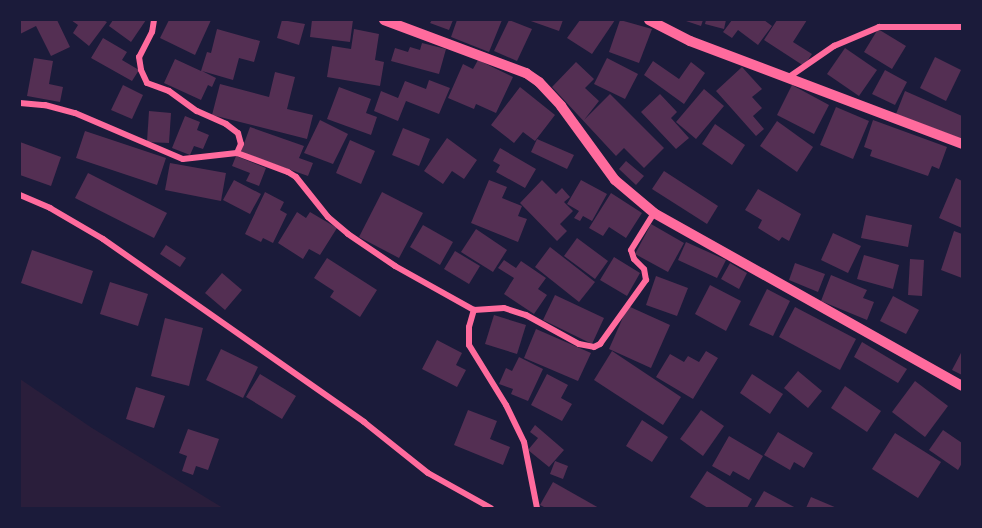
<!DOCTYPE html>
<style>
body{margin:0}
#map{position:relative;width:982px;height:528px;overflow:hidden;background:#1b1b3a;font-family:"Roboto Condensed",sans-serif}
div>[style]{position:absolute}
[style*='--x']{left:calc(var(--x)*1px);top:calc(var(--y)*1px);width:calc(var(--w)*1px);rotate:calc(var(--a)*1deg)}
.green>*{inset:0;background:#2a1e3b}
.building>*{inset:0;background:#542f53}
.minor>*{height:6px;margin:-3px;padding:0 3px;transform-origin:3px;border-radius:3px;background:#ff6b9d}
.tertiary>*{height:10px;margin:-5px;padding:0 5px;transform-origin:5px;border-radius:5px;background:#ff6b9d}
span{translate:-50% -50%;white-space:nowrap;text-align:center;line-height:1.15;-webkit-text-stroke:6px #1b1b3a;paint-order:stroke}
.frame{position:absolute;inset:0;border:21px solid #1b1b3a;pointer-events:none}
</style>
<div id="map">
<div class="green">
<i style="clip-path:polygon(20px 379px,92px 428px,223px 508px,20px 508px)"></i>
</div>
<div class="building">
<i style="clip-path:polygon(20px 20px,57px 20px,70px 47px,51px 56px,36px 26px,20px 34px)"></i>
<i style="clip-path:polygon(71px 20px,103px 20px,107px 22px,89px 46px,73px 33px,78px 25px)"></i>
<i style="clip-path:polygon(113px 20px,146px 20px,131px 42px,109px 26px)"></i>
<i style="clip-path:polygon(169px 20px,211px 20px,195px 55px,160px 38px)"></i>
<i style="clip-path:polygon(282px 20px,305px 24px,299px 45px,277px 38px)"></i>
<i style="clip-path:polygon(312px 20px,353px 20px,350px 42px,310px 37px)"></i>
<i style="clip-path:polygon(432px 20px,453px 20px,449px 30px,430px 23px)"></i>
<i style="clip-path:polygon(457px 20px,502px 20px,489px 52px,451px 37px)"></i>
<i style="clip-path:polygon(509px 20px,532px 29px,517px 61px,494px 51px)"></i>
<i style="clip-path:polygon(528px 20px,563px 20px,559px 31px)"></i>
<i style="clip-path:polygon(580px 20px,615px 20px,592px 54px,567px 38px)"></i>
<i style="clip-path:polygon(620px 20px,652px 29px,639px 63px,609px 52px)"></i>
<i style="clip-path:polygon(683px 20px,703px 20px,701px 26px)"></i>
<i style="clip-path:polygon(706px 20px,726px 20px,724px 29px,705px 24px)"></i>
<i style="clip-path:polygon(732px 20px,764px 20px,772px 26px,758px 45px,738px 30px,732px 38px,723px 32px)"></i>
<i style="clip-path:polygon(777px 20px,807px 20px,793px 42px,812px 54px,804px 66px,764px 40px)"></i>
<i style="clip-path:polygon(217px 29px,260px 41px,254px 62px,239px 58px,233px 80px,202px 71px,216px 78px,212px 87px,208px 85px,201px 100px,164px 83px,175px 59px,201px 71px,207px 52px,211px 53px)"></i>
<i style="clip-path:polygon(354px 29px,379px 34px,375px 60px,384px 62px,380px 86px,327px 77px,332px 46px,351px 49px)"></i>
<i style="clip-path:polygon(878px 29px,906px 46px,892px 69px,864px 52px)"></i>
<i style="clip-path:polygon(103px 38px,127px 52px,122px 60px,139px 70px,132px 81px,91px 58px)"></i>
<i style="clip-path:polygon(422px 43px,446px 49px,439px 74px,391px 61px,395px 48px,408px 52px,410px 47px,420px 50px)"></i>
<i style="clip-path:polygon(845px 48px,877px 70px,859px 96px,827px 74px)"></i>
<i style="clip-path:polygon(935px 57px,961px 70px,946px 101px,920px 88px)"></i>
<i style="clip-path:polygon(34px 58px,53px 61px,49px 84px,63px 87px,60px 102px,27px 96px)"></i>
<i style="clip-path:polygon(607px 58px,638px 74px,625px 99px,594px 84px)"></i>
<i style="clip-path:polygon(478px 60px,513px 77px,496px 113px,476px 104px,474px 109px,448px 98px,463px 64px,473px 69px)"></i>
<i style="clip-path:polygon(653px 61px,679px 79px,691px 62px,705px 73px,684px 104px,644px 75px)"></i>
<i style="clip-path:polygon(576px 62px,594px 79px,585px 88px,599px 101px,584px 120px,610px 94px,664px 148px,644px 168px,624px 148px,616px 156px,552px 87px)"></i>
<i style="clip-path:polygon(742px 67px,762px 89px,752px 97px,762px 108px,753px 116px,764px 129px,756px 136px,716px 91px)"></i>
<i style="clip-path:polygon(885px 70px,907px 82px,895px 105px,872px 94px)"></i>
<i style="clip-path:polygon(275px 72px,295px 77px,287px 109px,313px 115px,307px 139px,212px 115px,220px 84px,269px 97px)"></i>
<i style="clip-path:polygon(429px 80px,450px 88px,439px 114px,406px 101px,398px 121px,374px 111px,381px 91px,398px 98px,405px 81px,426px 89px)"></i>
<i style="clip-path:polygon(123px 85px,143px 95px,132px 119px,111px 110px)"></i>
<i style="clip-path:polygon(792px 85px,829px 105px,814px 134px,777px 115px)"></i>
<i style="clip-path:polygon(339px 87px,371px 99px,366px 113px,377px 117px,371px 135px,327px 119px)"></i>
<i style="clip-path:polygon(520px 87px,555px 115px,535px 141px,523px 132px,514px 143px,491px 125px)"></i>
<i style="clip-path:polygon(704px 89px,724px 106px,696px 139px,676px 122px)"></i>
<i style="clip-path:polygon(905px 91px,962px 116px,962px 139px,896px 114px)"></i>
<i style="clip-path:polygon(660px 94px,677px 112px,671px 118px,689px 138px,676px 149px,641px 112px)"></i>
<i style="clip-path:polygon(836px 107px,869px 121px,853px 159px,820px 145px)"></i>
<i style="clip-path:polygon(149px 111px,171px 113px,169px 143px,147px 142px)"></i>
<i style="clip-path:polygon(185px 116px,200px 122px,197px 130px,209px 135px,203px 149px,194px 146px,190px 155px,172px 148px)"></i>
<i style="clip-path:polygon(320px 120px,348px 134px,333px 164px,304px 153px)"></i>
<i style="clip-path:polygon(873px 120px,947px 147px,939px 169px,932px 166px,928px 176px,870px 156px,872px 150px,864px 147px)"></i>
<i style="clip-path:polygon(777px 121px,813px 147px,797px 172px,760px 146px)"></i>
<i style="clip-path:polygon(715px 124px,745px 145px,732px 165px,702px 144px)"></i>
<i style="clip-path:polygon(250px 127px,304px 146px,299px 158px,313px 163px,308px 176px,241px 152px)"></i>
<i style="clip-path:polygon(403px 128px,430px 139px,419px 166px,392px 155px)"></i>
<i style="clip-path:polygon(85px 131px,166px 158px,157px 185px,76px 158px)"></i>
<i style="clip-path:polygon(447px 138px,477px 160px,464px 179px,452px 171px,443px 184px,424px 171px)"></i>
<i style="clip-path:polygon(537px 139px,574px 155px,567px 169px,531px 152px)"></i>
<i style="clip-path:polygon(350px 140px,375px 151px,361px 184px,336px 173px)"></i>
<i style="clip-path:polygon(20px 142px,61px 157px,51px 186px,20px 175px)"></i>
<i style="clip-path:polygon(500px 148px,536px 169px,525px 188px,496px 172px,500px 165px,493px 161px)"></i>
<i style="clip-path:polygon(236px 156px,266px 168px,259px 186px,246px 181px,250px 173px,232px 166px)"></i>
<i style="clip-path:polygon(626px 161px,644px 176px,636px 185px,619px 169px)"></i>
<i style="clip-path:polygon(170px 163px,226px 173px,221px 201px,165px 190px)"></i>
<i style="clip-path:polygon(664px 171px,718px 206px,707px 224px,652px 189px)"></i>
<i style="clip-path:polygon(88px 173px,167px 213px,154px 238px,75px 198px)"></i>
<i style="clip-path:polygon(956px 178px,962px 181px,962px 228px,939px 218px)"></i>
<i style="clip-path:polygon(234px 180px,261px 194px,250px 214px,223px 200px)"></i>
<i style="clip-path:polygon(489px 180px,507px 187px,502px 198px,522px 206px,518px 216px,527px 219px,518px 242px,471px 223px)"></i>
<i style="clip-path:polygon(542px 180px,556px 194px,562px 188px,570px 197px,564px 202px,573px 211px,560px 224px,567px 231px,557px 241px,520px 203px)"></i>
<i style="clip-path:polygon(581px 180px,607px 194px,592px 221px,583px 216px,580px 221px,574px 218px,579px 211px,567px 204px)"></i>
<i style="clip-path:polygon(758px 189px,801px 214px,789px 241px,782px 237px,779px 241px,758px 228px,762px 220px,745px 210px)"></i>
<i style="clip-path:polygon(265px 192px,284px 202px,280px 210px,287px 214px,273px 243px,263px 238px,261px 242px,245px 234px)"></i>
<i style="clip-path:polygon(382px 192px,423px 213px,399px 258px,359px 237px)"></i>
<i style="clip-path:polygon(611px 193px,642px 213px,626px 238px,609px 227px,603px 236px,589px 228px)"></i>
<i style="clip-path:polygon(297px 212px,306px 218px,310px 212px,337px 228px,320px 255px,309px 249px,303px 259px,278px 243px)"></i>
<i style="clip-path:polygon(866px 215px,912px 225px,908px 247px,861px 238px)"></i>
<i style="clip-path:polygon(651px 224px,684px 243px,668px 272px,635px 254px)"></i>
<i style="clip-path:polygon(423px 225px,453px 242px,440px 265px,410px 247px)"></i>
<i style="clip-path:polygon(476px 229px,507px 250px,493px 272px,461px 252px)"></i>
<i style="clip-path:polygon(954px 231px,962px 234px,962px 278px,941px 270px)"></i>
<i style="clip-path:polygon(833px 233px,861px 246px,848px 273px,821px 260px)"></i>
<i style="clip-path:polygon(577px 238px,608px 261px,595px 279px,564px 256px)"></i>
<i style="clip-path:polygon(686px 242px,726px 260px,717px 278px,678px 260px)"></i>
<i style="clip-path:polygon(166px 245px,186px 258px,180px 267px,160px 254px)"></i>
<i style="clip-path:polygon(550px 247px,595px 282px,579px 302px,535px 267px)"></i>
<i style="clip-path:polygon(32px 250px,93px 271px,82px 304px,21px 283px)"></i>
<i style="clip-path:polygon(455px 251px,480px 266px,469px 284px,444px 269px)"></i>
<i style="clip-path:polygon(864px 255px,899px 265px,893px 289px,857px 279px)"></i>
<i style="clip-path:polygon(614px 257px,640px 273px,627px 296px,600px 280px)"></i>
<i style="clip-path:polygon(327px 258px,377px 290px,360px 317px,330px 297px,334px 291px,314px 278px)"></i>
<i style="clip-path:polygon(910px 259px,924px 260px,922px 296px,908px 295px)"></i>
<i style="clip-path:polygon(504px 260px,516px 268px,521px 261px,546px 278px,538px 289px,547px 295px,534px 314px,504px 294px,514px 278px,498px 268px)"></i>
<i style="clip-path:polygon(730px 263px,747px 273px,739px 289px,721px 279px)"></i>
<i style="clip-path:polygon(795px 263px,825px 274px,818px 292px,789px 280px)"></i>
<i style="clip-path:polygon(222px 273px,242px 290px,225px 310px,205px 293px)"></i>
<i style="clip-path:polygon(831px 275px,867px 290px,863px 298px,874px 302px,867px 320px,821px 301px)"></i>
<i style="clip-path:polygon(656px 276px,688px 288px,677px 316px,646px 305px)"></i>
<i style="clip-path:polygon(110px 282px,148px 294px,138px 326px,100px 314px)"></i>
<i style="clip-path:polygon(710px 285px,741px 301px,726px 331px,695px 314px)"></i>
<i style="clip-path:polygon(767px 289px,790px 301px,773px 336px,749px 325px)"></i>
<i style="clip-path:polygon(555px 295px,604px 318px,592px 344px,543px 320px)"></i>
<i style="clip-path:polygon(893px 296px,919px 310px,906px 334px,880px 321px)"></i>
<i style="clip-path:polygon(628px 306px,670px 325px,651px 368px,609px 349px)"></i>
<i style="clip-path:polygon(795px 307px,856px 339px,840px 370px,779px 337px)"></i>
<i style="clip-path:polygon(494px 315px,526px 325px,517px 354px,485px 344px)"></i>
<i style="clip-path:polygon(165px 318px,203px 328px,189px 386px,151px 376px)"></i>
<i style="clip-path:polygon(536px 329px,591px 353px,578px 381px,524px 358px)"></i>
<i style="clip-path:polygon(437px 340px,462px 353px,456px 365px,466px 370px,457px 387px,422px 369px)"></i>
<i style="clip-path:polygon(862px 342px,907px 369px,898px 383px,854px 357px)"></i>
<i style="clip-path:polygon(221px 349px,258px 367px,243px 398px,206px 380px)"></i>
<i style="clip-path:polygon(612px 351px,681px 397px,663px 425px,594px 380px)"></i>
<i style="clip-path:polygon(706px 351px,718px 358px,693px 399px,656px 377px,670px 354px,684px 362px,688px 356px,699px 362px)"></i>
<i style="clip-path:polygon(962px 351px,962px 375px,952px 370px)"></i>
<i style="clip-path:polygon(519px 357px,543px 369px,528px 401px,511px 394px,513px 389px,499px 384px,506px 368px,512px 371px)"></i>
<i style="clip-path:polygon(798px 371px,822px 391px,808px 408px,784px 388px)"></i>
<i style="clip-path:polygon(260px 374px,296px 396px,282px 419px,246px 397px)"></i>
<i style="clip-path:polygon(547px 374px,568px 385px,561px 398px,572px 404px,562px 421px,531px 405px)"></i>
<i style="clip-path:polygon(752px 374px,783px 394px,770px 414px,740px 393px)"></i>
<i style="clip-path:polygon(915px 381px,948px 406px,925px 437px,892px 412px)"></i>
<i style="clip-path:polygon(845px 386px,881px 411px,867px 432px,831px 408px)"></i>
<i style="clip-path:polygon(136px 387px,165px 396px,154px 428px,126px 419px)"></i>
<i style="clip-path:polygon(468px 410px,497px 421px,490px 439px,510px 447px,503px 465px,454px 445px)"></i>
<i style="clip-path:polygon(701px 410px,724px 426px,703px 456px,680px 439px)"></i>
<i style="clip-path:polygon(642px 420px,668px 437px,652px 462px,626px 446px)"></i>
<i style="clip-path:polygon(535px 425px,564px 450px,549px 467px,528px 450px,538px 438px,530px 432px)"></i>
<i style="clip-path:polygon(188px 429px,219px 439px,208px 470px,196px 466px,193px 475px,182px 471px,187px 456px,179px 453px)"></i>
<i style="clip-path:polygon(943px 430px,962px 443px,962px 463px,958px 470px,929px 450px)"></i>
<i style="clip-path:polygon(778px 432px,813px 453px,804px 468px,794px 462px,790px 470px,764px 455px)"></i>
<i style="clip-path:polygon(895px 433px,941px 462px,918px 498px,872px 469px)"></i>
<i style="clip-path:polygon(729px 436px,763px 456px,749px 480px,733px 471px,730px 476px,712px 466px)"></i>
<i style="clip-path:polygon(555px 461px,568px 466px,563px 479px,550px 474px)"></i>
<i style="clip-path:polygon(707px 471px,752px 499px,747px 508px,708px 508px,690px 497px)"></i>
<i style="clip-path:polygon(553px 482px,599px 508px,546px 508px,540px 505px)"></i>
<i style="clip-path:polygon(764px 491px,796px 508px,754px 508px)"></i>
<i style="clip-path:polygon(811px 497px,837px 508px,806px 508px)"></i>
</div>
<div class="minor">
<i style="--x:154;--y:20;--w:12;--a:99"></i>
<i style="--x:152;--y:32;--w:28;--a:117"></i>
<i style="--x:139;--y:57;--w:13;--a:81"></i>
<i style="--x:141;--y:70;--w:14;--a:65"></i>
<i style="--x:147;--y:83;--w:23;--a:20"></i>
<i style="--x:169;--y:91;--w:34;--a:36"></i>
<i style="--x:197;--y:111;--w:32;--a:24"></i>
<i style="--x:226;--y:124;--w:15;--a:37"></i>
<i style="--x:238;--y:133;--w:11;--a:75"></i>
<i style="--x:241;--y:144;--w:10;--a:114"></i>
<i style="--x:237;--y:153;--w:54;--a:20.4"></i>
<i style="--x:288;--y:172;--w:9;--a:32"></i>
<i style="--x:296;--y:177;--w:51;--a:51.3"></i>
<i style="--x:328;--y:217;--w:26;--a:40"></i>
<i style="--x:348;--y:234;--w:57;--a:34.2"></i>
<i style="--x:395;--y:266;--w:90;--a:29.1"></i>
<i style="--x:789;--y:77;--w:55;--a:-34.6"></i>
<i style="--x:834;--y:46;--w:49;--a:-22.9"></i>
<i style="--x:879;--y:27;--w:83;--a:0"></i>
<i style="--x:20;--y:103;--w:25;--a:5"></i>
<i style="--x:45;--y:105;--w:31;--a:15"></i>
<i style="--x:75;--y:113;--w:117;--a:23.1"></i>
<i style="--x:183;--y:159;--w:54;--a:-6.3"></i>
<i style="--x:20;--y:195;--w:33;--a:23"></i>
<i style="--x:50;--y:208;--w:61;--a:30.3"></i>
<i style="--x:103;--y:239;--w:319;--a:35"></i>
<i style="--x:364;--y:422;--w:82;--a:38.6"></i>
<i style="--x:428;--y:473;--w:72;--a:29.1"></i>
<i style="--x:537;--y:508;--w:67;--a:-101.1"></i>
<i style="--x:524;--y:442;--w:41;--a:-115.9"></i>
<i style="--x:506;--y:405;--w:70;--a:-121.7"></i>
<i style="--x:469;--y:345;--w:18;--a:-90"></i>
<i style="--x:469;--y:327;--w:18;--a:-74"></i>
<i style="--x:474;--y:310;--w:30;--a:-4"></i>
<i style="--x:504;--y:308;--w:23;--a:18"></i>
<i style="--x:526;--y:315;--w:60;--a:28.7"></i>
<i style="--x:579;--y:344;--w:15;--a:11"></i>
<i style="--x:594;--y:347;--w:7;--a:-27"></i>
<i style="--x:600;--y:344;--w:79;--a:-54.3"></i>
<i style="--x:646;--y:280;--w:11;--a:-100"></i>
<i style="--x:644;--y:269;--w:14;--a:-135"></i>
<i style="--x:634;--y:259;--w:9;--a:-108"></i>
<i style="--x:631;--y:250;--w:44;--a:-58.1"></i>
</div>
<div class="tertiary">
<i style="--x:384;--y:20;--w:152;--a:20.5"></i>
<i style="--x:526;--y:73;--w:16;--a:35"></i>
<i style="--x:539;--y:82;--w:33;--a:47"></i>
<i style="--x:561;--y:106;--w:92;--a:53.9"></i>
<i style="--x:615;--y:180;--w:51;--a:40.2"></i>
<i style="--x:654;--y:213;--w:353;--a:29.3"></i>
<i style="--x:649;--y:20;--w:46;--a:27.1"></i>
<i style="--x:690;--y:41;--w:291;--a:20.7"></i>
</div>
<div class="frame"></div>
</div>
